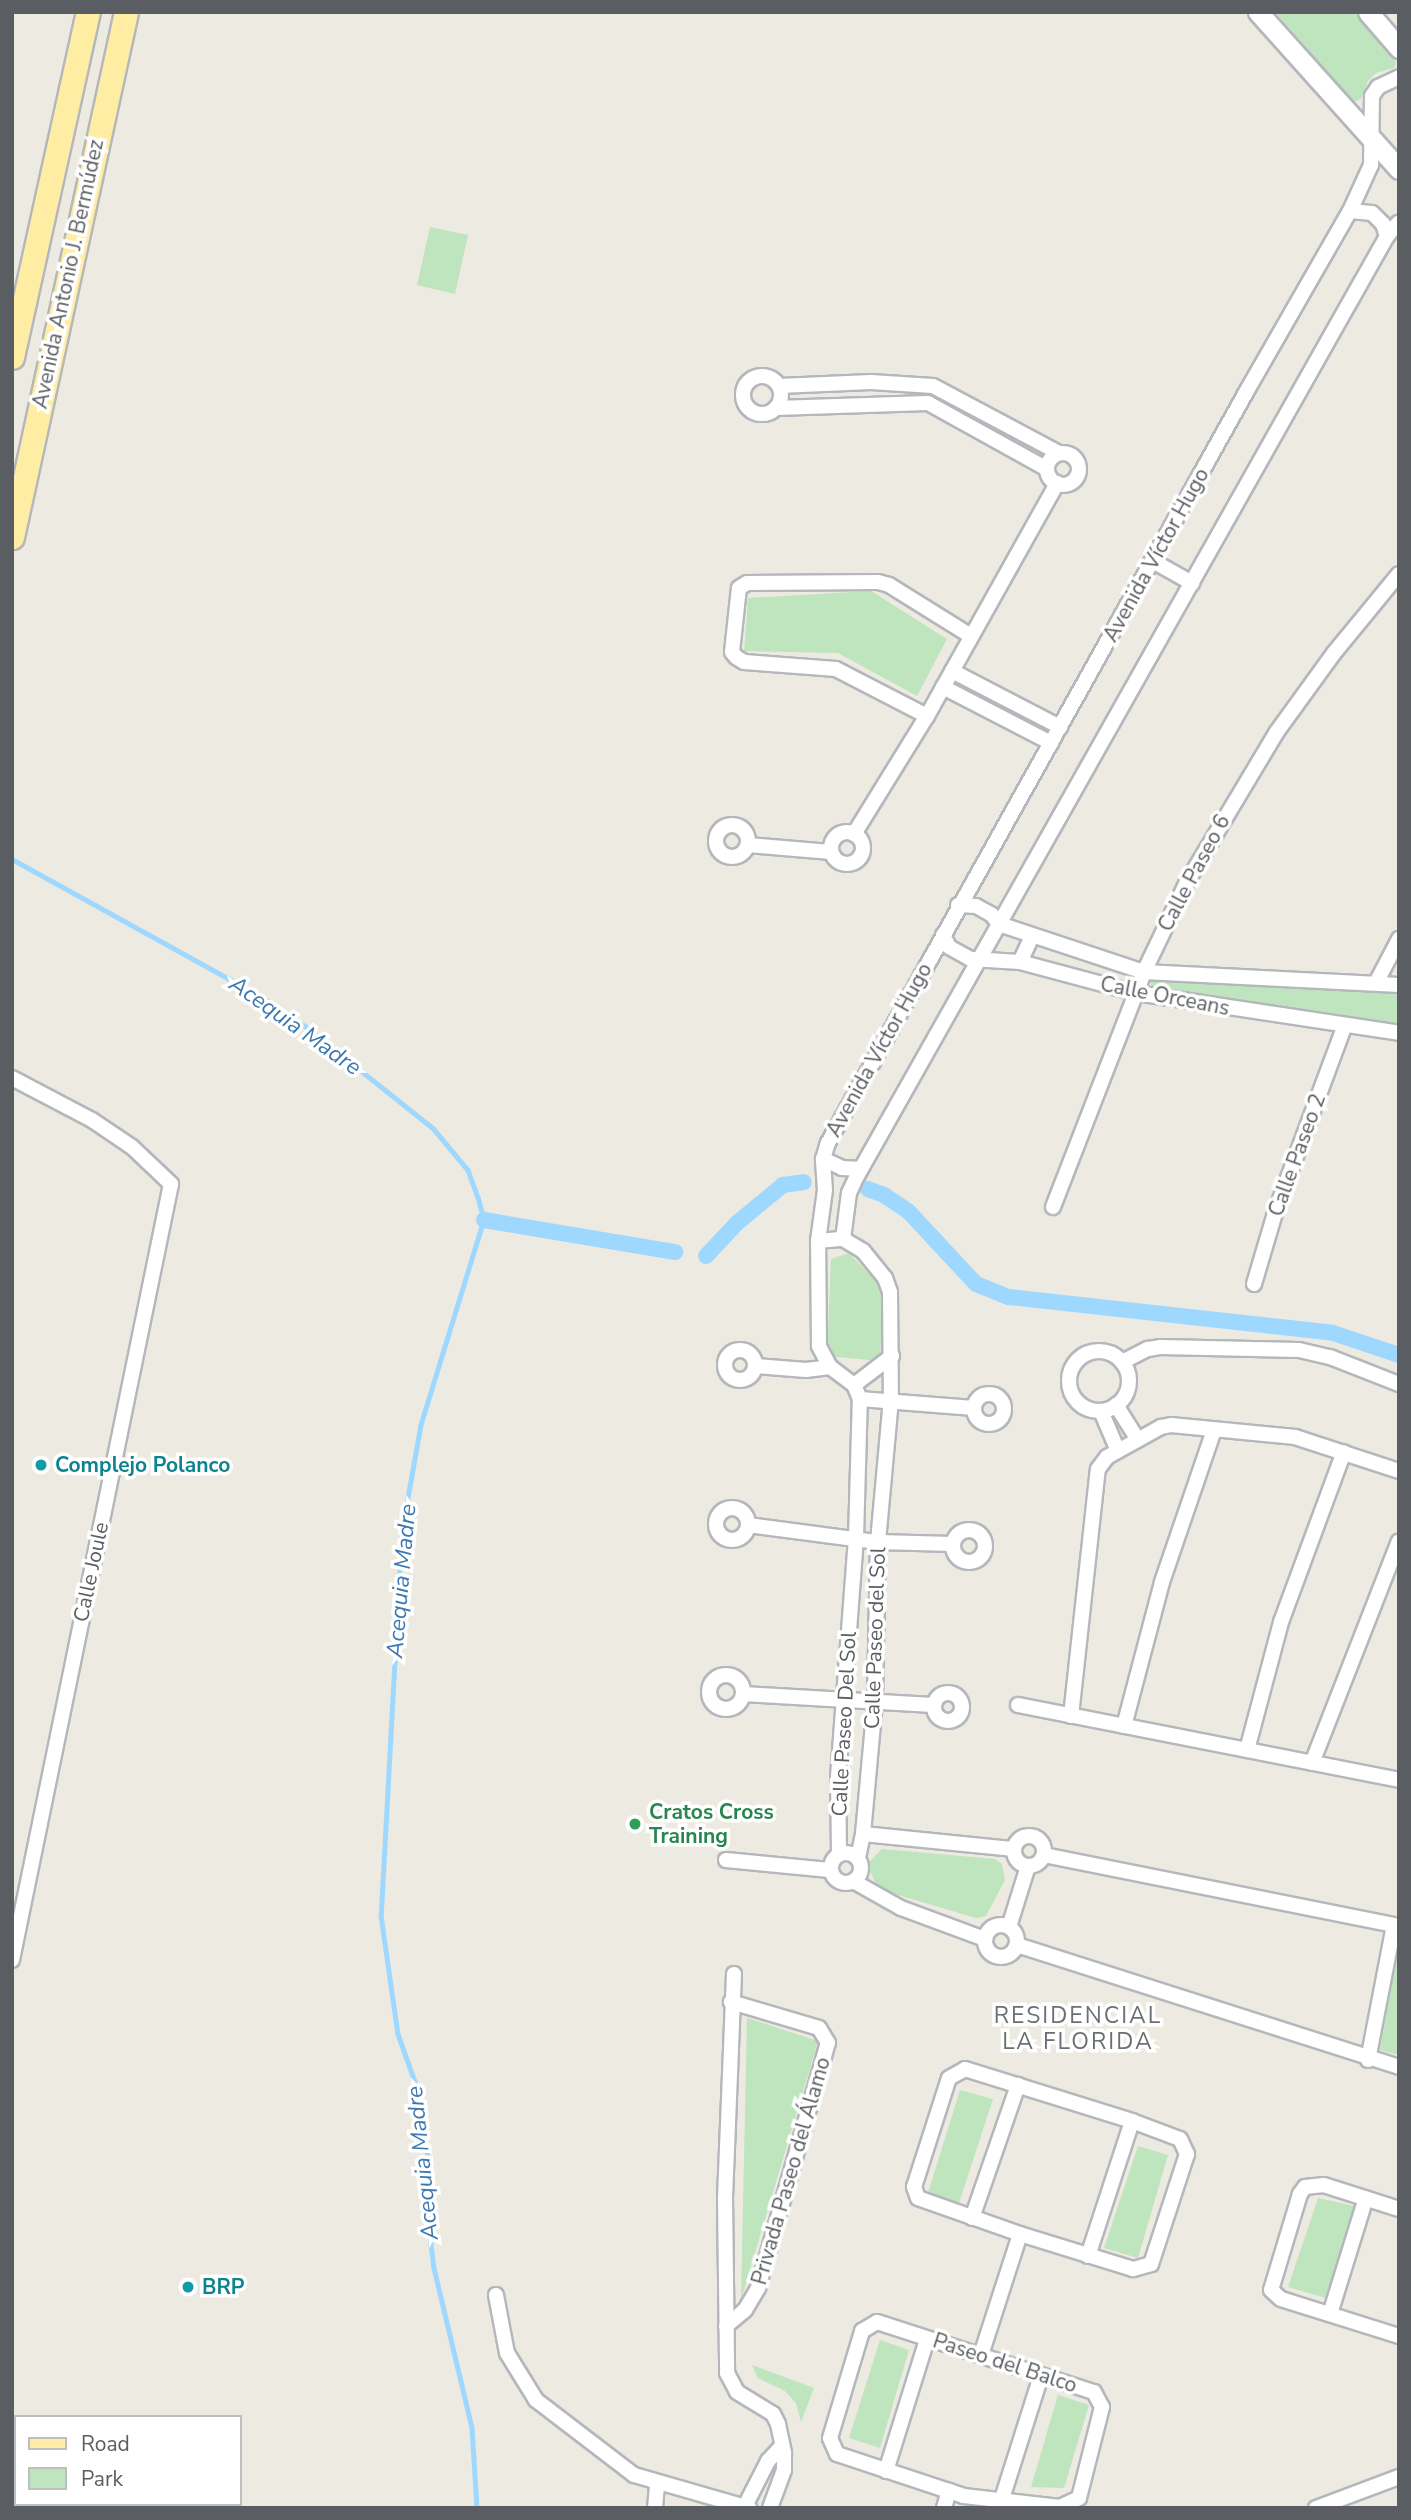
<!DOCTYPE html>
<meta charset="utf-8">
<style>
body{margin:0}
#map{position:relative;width:1411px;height:2520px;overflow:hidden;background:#edeae1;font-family:"Nunito Sans",sans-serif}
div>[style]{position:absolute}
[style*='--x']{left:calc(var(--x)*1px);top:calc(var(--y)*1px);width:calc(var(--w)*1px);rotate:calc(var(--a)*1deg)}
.green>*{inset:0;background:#bee5bd}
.stream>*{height:4.5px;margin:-2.25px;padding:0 2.25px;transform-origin:2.25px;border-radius:2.25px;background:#9fd8ff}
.canal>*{height:16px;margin:-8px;padding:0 8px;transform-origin:8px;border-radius:8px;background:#9fd8ff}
.roads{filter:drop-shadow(2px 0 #b4b7bc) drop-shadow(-2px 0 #b4b7bc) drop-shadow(0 2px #b4b7bc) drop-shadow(0 -2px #b4b7bc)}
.minor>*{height:14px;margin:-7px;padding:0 7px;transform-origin:7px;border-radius:7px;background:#fff}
.minor>.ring{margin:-7px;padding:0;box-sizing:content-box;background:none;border:14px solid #fff;border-radius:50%}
.secondary>*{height:19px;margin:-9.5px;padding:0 9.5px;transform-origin:9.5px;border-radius:9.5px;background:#fff}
.primary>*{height:23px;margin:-11.5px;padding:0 11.5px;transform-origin:11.5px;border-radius:11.5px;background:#ffeda4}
.dots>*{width:19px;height:19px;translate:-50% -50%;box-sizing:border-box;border:4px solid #fff;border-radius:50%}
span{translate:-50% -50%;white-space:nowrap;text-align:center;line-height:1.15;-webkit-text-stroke:7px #fff;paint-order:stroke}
.street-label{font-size:21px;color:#5a5e62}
.culture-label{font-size:21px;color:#0d838f;font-weight:700}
.left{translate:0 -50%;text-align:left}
.leisure-label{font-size:21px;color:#27864d;font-weight:700}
.water-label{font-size:23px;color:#3c78b1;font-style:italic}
.neighbourhood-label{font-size:23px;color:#6b7074;letter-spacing:2px}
.frame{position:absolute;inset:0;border:14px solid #5a5e62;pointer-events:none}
.legend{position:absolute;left:14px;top:2415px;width:228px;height:91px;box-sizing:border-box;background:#fff;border:2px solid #bdbfc0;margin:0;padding:9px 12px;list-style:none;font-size:21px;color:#5a5e62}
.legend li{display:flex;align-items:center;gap:14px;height:35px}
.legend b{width:35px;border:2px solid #bdbfc0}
</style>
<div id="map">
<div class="green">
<i style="clip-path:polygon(1275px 12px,1354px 12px,1395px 58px,1396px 63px,1394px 68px,1376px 73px,1368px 81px,1361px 99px,1354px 102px)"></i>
<i style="clip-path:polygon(430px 227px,468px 235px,455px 294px,417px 285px)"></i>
<i style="clip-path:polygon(871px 591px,947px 639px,917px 696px,838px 653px,744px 651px,748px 598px)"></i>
<i style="clip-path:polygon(1161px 980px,1399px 994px,1399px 1023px,1269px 1007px,1151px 988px,1151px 981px)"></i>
<i style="clip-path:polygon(849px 1253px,883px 1289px,880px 1361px,827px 1356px,831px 1259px)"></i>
<i style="clip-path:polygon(882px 1849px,995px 1859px,1002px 1864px,1005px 1880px,986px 1916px,976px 1918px,878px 1889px,867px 1864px)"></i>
<i style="clip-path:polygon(1399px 1941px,1399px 2055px,1380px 2050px)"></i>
<i style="clip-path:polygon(747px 2018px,818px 2041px,741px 2300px)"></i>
<i style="clip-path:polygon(960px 2090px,993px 2099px,959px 2203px,928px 2193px)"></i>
<i style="clip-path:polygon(1138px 2146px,1168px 2155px,1138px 2258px,1104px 2248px)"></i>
<i style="clip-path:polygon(1318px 2198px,1359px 2207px,1329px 2299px,1288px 2287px)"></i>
<i style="clip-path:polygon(880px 2340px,909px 2350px,880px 2448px,849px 2438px)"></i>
<i style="clip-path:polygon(752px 2365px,814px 2388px,801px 2422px,796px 2403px,785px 2391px,758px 2378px)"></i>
<i style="clip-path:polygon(1058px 2395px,1089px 2405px,1064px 2488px,1031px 2487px)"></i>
</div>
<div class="stream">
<i style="--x:12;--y:859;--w:286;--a:28.9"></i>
<i style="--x:262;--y:997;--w:52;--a:34"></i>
<i style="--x:305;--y:1026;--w:164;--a:38.6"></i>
<i style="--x:433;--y:1128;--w:55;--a:50.2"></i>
<i style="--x:468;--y:1170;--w:29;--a:70"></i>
<i style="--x:478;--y:1197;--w:24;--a:75"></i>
<i style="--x:484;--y:1220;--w:214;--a:107.1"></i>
<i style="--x:421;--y:1425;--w:109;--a:100.1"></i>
<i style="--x:402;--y:1532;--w:384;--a:93.1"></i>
<i style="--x:381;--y:1915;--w:120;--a:81.9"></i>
<i style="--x:398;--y:2034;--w:63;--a:70.4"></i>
<i style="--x:419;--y:2093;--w:81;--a:82.2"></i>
<i style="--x:430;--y:2173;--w:47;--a:92.4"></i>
<i style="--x:428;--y:2220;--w:48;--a:82.9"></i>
<i style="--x:434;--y:2268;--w:163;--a:76.6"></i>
<i style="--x:472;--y:2427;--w:81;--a:86.5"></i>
</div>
<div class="canal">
<i style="--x:868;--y:1189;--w:17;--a:21"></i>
<i style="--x:884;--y:1195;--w:29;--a:34"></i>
<i style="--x:908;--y:1211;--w:100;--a:47"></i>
<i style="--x:976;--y:1284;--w:35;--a:22"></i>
<i style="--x:1009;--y:1297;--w:326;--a:6.3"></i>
<i style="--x:1333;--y:1333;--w:70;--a:18.4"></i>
<i style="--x:484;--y:1220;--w:194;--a:9.5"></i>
<i style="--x:706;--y:1256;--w:45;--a:-46.8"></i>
<i style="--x:737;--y:1223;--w:60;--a:-39.6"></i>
<i style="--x:783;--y:1185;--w:21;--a:-8"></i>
</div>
<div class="roads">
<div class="minor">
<i style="--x:1350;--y:211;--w:22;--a:5"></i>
<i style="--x:1372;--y:213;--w:16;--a:45"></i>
<i style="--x:1383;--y:224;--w:13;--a:72"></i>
<i class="ring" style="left:743px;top:376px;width:24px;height:24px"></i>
<i style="--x:779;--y:386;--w:92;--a:-2.5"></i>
<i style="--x:871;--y:382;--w:62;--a:3.7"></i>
<i style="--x:933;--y:386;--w:143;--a:28"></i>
<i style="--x:776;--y:408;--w:152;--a:-1.9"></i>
<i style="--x:928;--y:403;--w:136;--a:29"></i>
<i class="ring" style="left:1047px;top:453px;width:18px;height:18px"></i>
<i style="--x:1153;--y:561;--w:45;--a:29.4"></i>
<i style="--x:952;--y:671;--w:122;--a:27.4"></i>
<i style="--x:943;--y:687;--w:122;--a:27.4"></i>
<i style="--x:927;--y:716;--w:102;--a:-152.7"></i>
<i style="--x:836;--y:669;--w:92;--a:-175.6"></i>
<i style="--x:744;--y:662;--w:9;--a:-148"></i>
<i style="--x:736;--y:657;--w:6;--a:-129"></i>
<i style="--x:732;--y:652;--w:64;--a:-83.8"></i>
<i style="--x:739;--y:588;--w:9;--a:-32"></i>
<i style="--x:747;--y:583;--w:131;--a:-0.4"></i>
<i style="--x:878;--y:582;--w:11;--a:15"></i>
<i style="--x:889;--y:585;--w:97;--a:31.9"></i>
<i class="ring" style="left:716px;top:825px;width:18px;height:18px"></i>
<i class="ring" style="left:831px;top:832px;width:18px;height:18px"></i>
<i style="--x:854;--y:834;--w:139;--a:-58.3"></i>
<i style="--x:927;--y:716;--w:267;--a:-60.8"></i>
<i style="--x:748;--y:845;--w:83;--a:4.8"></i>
<i style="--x:958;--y:905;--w:18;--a:3"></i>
<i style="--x:976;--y:906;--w:18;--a:29"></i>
<i style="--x:992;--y:915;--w:11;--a:52"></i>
<i style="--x:999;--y:924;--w:153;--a:18.3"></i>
<i style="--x:1144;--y:972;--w:255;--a:2.9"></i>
<i style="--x:943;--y:935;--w:13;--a:63"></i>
<i style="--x:949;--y:947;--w:25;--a:29"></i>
<i style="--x:971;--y:959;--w:49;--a:3.5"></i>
<i style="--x:1020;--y:962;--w:120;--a:15"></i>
<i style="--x:1136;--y:993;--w:266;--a:8.6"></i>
<i style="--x:1020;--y:962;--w:29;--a:-65"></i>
<i style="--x:1376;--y:983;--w:50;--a:-62.4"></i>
<i style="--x:12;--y:1078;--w:90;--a:27.7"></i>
<i style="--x:92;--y:1120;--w:48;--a:34"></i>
<i style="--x:132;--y:1147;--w:54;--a:43.5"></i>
<i style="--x:171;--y:1184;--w:792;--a:101.58"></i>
<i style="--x:823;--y:1159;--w:21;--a:25"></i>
<i style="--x:842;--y:1168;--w:19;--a:3"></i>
<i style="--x:1053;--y:1207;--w:252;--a:-68.8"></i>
<i style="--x:1144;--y:972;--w:100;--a:-64.5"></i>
<i style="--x:1187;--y:882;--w:174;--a:-59.1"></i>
<i style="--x:1276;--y:733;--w:99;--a:-54.1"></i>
<i style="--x:1334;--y:653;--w:102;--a:-50.6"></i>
<i style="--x:843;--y:1239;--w:46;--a:-82.6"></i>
<i style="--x:849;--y:1193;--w:19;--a:-65"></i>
<i style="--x:857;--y:1176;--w:1079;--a:-60.58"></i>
<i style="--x:1387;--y:236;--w:18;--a:-49"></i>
<i style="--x:818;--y:1241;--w:25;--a:-5"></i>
<i style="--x:843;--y:1239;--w:23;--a:31"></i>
<i style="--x:863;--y:1251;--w:35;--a:51"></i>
<i style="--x:885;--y:1278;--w:15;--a:70"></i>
<i style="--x:890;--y:1292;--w:107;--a:89.5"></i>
<i style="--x:891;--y:1399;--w:144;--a:95.2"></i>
<i style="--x:878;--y:1542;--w:160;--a:91.1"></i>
<i style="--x:875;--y:1702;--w:133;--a:95.2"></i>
<i style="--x:863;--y:1834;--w:25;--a:102"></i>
<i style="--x:1254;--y:1284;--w:74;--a:-73.5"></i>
<i style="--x:1275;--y:1213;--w:198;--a:-69.6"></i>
<i class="ring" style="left:725px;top:1350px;width:16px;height:16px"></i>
<i class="ring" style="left:1069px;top:1351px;width:46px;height:46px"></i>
<i style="--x:1122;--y:1362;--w:29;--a:-27"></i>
<i style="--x:1148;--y:1349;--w:12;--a:-9"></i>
<i style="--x:1160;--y:1347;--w:139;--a:1.2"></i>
<i style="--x:1299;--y:1350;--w:32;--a:13"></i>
<i style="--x:1330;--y:1357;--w:74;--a:21.4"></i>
<i style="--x:756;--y:1366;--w:50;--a:4.6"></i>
<i style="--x:806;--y:1370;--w:24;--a:-7"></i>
<i style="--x:854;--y:1385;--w:48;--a:-37.3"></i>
<i class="ring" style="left:974px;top:1394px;width:16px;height:16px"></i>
<i style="--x:860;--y:1399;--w:114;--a:4.5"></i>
<i style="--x:1116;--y:1405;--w:41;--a:57.8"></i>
<i style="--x:1101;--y:1411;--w:43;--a:67"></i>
<i class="ring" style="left:716px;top:1508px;width:18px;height:18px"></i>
<i style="--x:748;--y:1525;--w:131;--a:7.5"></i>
<i style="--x:878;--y:1542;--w:75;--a:1.5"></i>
<i class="ring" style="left:953px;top:1530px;width:18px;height:18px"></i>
<i class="ring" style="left:709px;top:1675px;width:20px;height:20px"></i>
<i class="ring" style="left:934px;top:1693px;width:14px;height:14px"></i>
<i style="--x:743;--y:1694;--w:190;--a:3.3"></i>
<i style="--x:1018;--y:1705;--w:388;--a:11.1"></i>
<i style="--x:1071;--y:1716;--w:248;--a:-83.8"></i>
<i style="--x:1098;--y:1469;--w:15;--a:-53"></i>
<i style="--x:1107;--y:1457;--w:62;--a:-29.1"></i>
<i style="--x:1161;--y:1427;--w:10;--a:-11"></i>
<i style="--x:1171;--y:1425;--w:125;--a:5.5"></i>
<i style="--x:1295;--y:1437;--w:109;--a:18.1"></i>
<i style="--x:1124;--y:1726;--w:149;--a:-75.2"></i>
<i style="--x:1162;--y:1582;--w:161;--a:-71.1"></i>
<i style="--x:1247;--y:1750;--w:132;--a:-75.1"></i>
<i style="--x:1281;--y:1622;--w:181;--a:-69.7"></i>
<i style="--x:1312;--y:1763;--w:238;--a:-68.6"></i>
<i style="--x:863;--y:1834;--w:152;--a:5.7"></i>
<i class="ring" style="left:1014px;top:1836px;width:16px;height:16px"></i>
<i class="ring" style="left:831px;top:1853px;width:16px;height:16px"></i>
<i style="--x:839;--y:1854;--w:77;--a:-90.7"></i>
<i style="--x:838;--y:1777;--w:240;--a:-85.7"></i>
<i style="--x:856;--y:1538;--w:139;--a:-88.4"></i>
<i style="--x:860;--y:1399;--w:15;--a:-113"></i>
<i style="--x:854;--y:1385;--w:30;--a:-143"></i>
<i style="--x:830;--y:1367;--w:24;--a:-118"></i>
<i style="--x:819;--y:1346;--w:105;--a:-90.5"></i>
<i style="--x:818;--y:1241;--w:51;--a:-82.2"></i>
<i style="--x:825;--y:1190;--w:31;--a:-94"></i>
<i style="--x:823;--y:1159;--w:17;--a:-73"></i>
<i style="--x:828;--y:1143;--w:857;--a:-60.89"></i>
<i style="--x:1245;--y:394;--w:211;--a:-60.2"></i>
<i style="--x:1350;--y:211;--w:51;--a:-65.5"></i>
<i style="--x:1371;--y:165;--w:69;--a:-89.2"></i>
<i style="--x:1372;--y:96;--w:11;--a:-56"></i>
<i style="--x:1378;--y:87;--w:23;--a:-25"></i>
<i style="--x:1044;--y:1855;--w:362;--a:11.3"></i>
<i style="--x:726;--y:1860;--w:104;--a:5.5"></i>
<i style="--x:853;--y:1881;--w:55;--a:29.4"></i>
<i style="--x:901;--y:1908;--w:90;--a:20.3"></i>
<i class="ring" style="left:985px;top:1925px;width:18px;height:18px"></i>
<i style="--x:1009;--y:1927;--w:64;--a:-72.7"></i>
<i style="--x:1017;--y:1945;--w:401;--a:17.7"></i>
<i style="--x:734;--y:1974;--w:224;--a:92.3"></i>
<i style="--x:725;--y:2198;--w:175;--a:89.3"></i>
<i style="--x:727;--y:2373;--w:21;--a:62"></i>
<i style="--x:737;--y:2392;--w:42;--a:31.4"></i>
<i style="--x:773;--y:2414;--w:11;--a:63"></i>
<i style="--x:778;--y:2424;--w:30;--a:78"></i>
<i style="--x:784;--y:2453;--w:17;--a:90"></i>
<i style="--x:784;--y:2470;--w:40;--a:110.2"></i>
<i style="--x:1368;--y:2060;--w:137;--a:-79.1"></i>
<i style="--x:965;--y:2069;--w:175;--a:17.3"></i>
<i style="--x:1132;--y:2121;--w:51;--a:20.6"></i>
<i style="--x:1180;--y:2139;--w:17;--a:65"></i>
<i style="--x:1187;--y:2154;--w:116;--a:108.1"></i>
<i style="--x:1151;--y:2264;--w:19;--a:164"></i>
<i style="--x:1133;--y:2269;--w:118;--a:-162.8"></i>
<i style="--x:1020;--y:2234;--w:108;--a:-160.6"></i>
<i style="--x:918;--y:2198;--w:12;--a:-110"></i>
<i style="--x:914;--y:2187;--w:114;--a:-72.2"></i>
<i style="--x:949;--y:2078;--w:18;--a:-29"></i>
<i style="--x:1399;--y:2209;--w:79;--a:-162.3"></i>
<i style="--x:1324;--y:2185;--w:19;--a:174"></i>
<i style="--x:1305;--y:2187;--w:9;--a:126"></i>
<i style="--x:1300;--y:2194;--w:100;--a:106.8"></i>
<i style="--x:1271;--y:2290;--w:13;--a:42"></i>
<i style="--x:1281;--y:2299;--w:124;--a:17.4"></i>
<i style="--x:972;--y:2218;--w:141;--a:-70.9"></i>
<i style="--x:1088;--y:2256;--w:142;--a:-71.9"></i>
<i style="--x:496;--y:2295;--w:59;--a:79.3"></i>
<i style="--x:507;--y:2353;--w:55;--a:58.3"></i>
<i style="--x:536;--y:2400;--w:123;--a:37.4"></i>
<i style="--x:634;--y:2475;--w:120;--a:16"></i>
<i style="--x:1330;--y:2314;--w:121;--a:-72.8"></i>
<i style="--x:877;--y:2322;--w:228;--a:17.9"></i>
<i style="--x:1094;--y:2392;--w:17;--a:62"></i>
<i style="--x:1102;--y:2407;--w:94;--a:104.2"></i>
<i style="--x:1079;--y:2498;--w:21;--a:155"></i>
<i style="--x:1060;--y:2507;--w:97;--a:-173.5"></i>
<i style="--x:964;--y:2496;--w:134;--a:-161.7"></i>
<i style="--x:837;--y:2454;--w:17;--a:-114"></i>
<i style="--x:830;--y:2438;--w:112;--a:-73.3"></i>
<i style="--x:862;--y:2331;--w:17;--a:-31"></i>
<i style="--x:726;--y:2326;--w:25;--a:-40"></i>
<i style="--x:745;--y:2310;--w:26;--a:-59"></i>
<i style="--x:758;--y:2288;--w:255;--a:-74.1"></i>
<i style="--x:828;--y:2043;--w:17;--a:-121"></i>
<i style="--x:819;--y:2028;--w:92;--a:-163.5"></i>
<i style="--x:981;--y:2355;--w:127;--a:-72.1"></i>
<i style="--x:886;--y:2471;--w:138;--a:-72.7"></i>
<i style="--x:1001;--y:2502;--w:132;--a:-72.4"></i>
<i style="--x:745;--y:2506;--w:51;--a:-62.9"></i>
<i style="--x:768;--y:2461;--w:21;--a:-47"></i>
<i style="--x:655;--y:2508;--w:24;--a:-85"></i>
<i style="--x:944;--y:2508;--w:18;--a:-74"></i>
<i style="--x:1316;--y:2508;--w:89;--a:-20.5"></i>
</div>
<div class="secondary">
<i style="--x:1258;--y:12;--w:211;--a:48.1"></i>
<i style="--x:1368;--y:12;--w:48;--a:49.3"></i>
</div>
<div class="primary">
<i style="--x:12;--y:357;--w:353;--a:-77.6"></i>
<i style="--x:12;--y:537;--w:537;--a:-77.75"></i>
</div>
</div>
<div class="dots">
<i style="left:41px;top:1465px;background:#0f9aa8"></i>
<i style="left:635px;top:1824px;background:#2e9e5b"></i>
<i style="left:188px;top:2287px;background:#0f9aa8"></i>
</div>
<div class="street-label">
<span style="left:68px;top:274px;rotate:-78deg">Avenida Antonio J. Bermúdez</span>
<span style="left:1156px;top:555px;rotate:-61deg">Avenida Víctor Hugo</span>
<span style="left:1194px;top:873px;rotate:-62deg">Calle Paseo 6</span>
<span style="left:1165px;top:996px;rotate:11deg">Calle Orceans</span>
<span style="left:879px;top:1050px;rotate:-61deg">Avenida Víctor Hugo</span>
<span style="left:1297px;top:1155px;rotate:-70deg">Calle Paseo 2</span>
<span style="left:91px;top:1572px;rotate:-78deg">Calle Joule</span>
<span style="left:875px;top:1638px;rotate:-88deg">Calle Paseo del Sol</span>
<span style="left:844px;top:1724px;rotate:-87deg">Calle Paseo Del Sol</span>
<span style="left:791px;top:2171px;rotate:-74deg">Privada Paseo del Álamo</span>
<span style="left:1005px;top:2363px;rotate:18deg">Paseo del Balco</span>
</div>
<div class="culture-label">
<span class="left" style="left:55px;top:1465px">Complejo Polanco</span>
<span class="left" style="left:202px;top:2287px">BRP</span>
</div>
<div class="leisure-label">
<span class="left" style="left:649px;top:1824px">Cratos Cross<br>Training</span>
</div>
<div class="water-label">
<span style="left:295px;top:1026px;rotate:35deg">Acequia Madre</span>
<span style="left:402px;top:1581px;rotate:-85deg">Acequia Madre</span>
<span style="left:423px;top:2163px;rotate:-96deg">Acequia Madre</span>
</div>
<div class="neighbourhood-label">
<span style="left:1078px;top:2029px">RESIDENCIAL<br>LA FLORIDA</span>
</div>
<div class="frame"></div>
<ul class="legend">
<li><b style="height:9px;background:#ffeda4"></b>Road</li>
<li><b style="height:19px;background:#bee5bd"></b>Park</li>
</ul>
</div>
